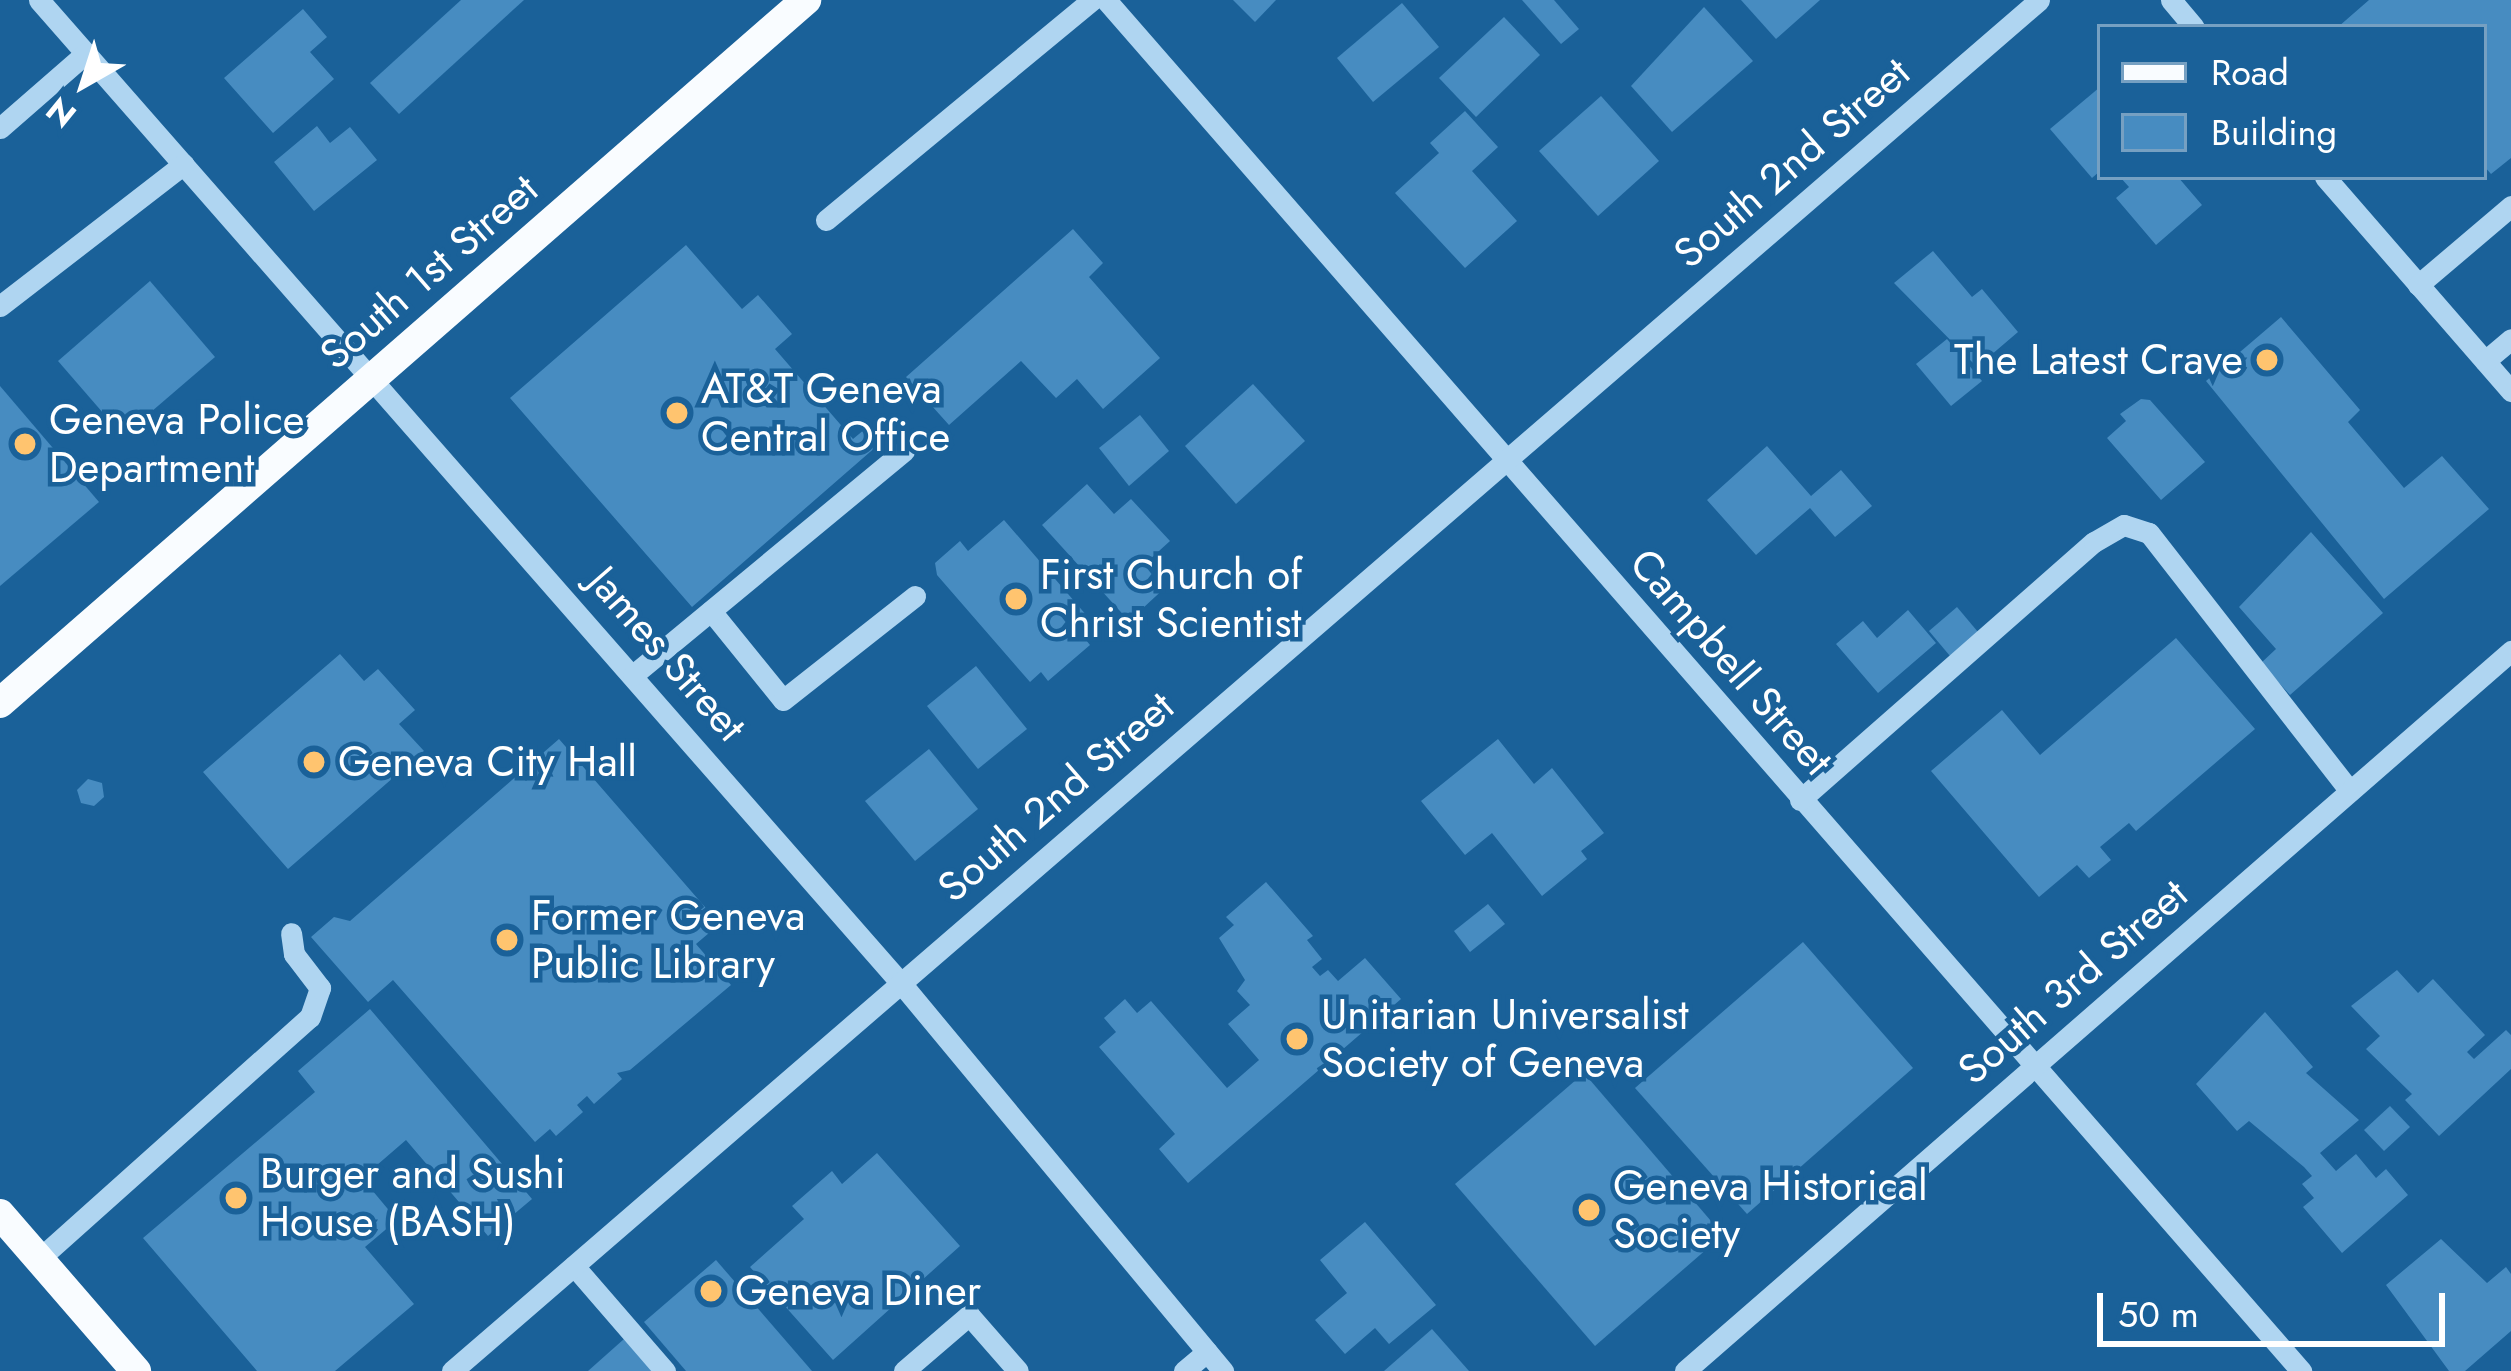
<!DOCTYPE html>
<style>
body{margin:0}
#map{position:relative;width:2511px;height:1371px;overflow:hidden;background:#1a6199;font-family:Jost,sans-serif}
div>[style]{position:absolute}
[style*='--x']{left:calc(var(--x)*1px);top:calc(var(--y)*1px);width:calc(var(--w)*1px);rotate:calc(var(--a)*1deg)}
.building>*{inset:0;background:#478cc1}
.minor>*{height:21px;margin:-10.5px;padding:0 10.5px;transform-origin:10.5px;border-radius:10.5px;background:#afd5f1}
.major>*{height:30px;margin:-15px;padding:0 15px;transform-origin:15px;border-radius:15px;background:#f9fcff}
.dots>*{width:33px;height:33px;translate:-50% -50%;box-sizing:border-box;border:6px solid #1a6199;border-radius:50%}
span{translate:-50% -50%;white-space:nowrap;text-align:center;line-height:1.15;-webkit-text-stroke:9px #1a6199;paint-order:stroke}
.street-label{font-size:42px;color:#fff}
.poi-label{font-size:42px;color:#fff}
.right{translate:-100% -50%;text-align:right}
.left{translate:0 -50%;text-align:left}
.legend{position:absolute;left:2097px;top:24px;width:390px;height:156px;box-sizing:border-box;background:#1a6199;border:3px solid #76a0c2;margin:0;padding:15px 21px;list-style:none;font-size:36px;color:#fff}
.legend li{display:flex;align-items:center;gap:24px;height:60px}
.legend b{width:60px;border:3px solid #76a0c2}
.north{position:absolute;left:24px;top:24px;width:120px;height:120px;-webkit-text-stroke:9px #1a6199;paint-order:stroke;rotate:219deg;font-size:33px;font-weight:700;line-height:48px;text-align:center;color:#fff}
.north::after{content:'';display:block;margin:auto;width:42px;height:54px;background:#fff;clip-path:polygon(50% 0,100% 100%,50% 72%,0 100%)}
.scale{position:absolute;left:2097px;top:1293px;width:348px;height:54px;box-sizing:border-box;border:6px solid #fff;border-top:0;padding-left:15px;font-size:36px;line-height:42px;white-space:nowrap;color:#fff;-webkit-text-stroke:9px #1a6199;paint-order:stroke}
</style>
<div id="map">
<div class="building">
<i style="clip-path:polygon(461px 0,524px 0,399px 114px,370px 83px)"></i>
<i style="clip-path:polygon(1233px 0,1276px 0,1255px 22px)"></i>
<i style="clip-path:polygon(1522px 0,1554px 0,1579px 29px,1561px 44px)"></i>
<i style="clip-path:polygon(1741px 0,1820px 0,1776px 39px)"></i>
<i style="clip-path:polygon(2369px 0,2511px 0,2511px 158px,2491px 174px,2484px 166px,2484px 27px,2338px 27px)"></i>
<i style="clip-path:polygon(1402px 3px,1439px 47px,1373px 102px,1337px 58px)"></i>
<i style="clip-path:polygon(1704px 7px,1753px 61px,1672px 132px,1631px 86px)"></i>
<i style="clip-path:polygon(303px 9px,327px 37px,310px 52px,334px 79px,273px 133px,224px 78px)"></i>
<i style="clip-path:polygon(1504px 17px,1540px 55px,1476px 117px,1439px 78px)"></i>
<i style="clip-path:polygon(2100px 87px,2100px 171px,2092px 178px,2050px 129px)"></i>
<i style="clip-path:polygon(1601px 96px,1659px 161px,1598px 216px,1539px 151px)"></i>
<i style="clip-path:polygon(1465px 111px,1498px 147px,1472px 171px,1517px 221px,1465px 268px,1395px 193px,1439px 153px,1430px 143px)"></i>
<i style="clip-path:polygon(317px 126px,330px 143px,350px 127px,377px 160px,314px 211px,274px 162px)"></i>
<i style="clip-path:polygon(2120px 177px,2178px 177px,2202px 205px,2156px 245px,2116px 198px,2129px 187px)"></i>
<i style="clip-path:polygon(1073px 229px,1103px 263px,1089px 277px,1160px 358px,1103px 409px,1077px 379px,1056px 398px,1021px 361px,949px 425px,906px 377px)"></i>
<i style="clip-path:polygon(686px 245px,742px 309px,758px 295px,792px 334px,775px 349px,853px 439px,865px 429px,878px 445px,692px 607px,510px 398px)"></i>
<i style="clip-path:polygon(1933px 251px,1972px 297px,1982px 289px,2018px 332px,1977px 367px,1894px 283px)"></i>
<i style="clip-path:polygon(150px 281px,215px 357px,123px 436px,58px 361px)"></i>
<i style="clip-path:polygon(2281px 317px,2360px 410px,2348px 422px,2404px 488px,2442px 456px,2489px 509px,2384px 599px,2206px 381px)"></i>
<i style="clip-path:polygon(1947px 339px,1982px 381px,1951px 406px,1916px 364px)"></i>
<i style="clip-path:polygon(1253px 384px,1305px 441px,1236px 504px,1185px 446px)"></i>
<i style="clip-path:polygon(0 386px,99px 502px,0 586px)"></i>
<i style="clip-path:polygon(2141px 399px,2150px 400px,2205px 462px,2161px 500px,2107px 438px,2126px 421px,2120px 414px)"></i>
<i style="clip-path:polygon(1140px 415px,1169px 451px,1129px 486px,1099px 448px)"></i>
<i style="clip-path:polygon(1767px 446px,1811px 496px,1841px 470px,1872px 506px,1835px 537px,1810px 508px,1756px 555px,1707px 500px)"></i>
<i style="clip-path:polygon(1087px 484px,1114px 514px,1131px 499px,1170px 541px,1148px 561px,1169px 584px,1129px 621px,1042px 525px)"></i>
<i style="clip-path:polygon(1004px 520px,1094px 624px,1082px 635px,1090px 645px,1048px 681px,1041px 672px,1030px 682px,937px 575px,935px 563px,960px 541px,968px 551px)"></i>
<i style="clip-path:polygon(2311px 532px,2383px 613px,2290px 695px,2261px 663px,2276px 649px,2239px 607px)"></i>
<i style="clip-path:polygon(1957px 607px,1978px 632px,1950px 656px,1929px 631px)"></i>
<i style="clip-path:polygon(1908px 610px,1936px 643px,1878px 693px,1836px 644px,1863px 621px,1877px 638px)"></i>
<i style="clip-path:polygon(2176px 638px,2255px 729px,2136px 831px,2129px 823px,2100px 847px,2111px 860px,2089px 878px,2077px 865px,2039px 897px,1931px 771px,2002px 710px,2040px 755px)"></i>
<i style="clip-path:polygon(340px 654px,364px 681px,378px 669px,415px 710px,399px 724px,424px 751px,288px 869px,203px 772px)"></i>
<i style="clip-path:polygon(976px 666px,1027px 729px,978px 769px,927px 706px)"></i>
<i style="clip-path:polygon(559px 739px,711px 914px,709px 933px,696px 944px,731px 985px,630px 1070px,617px 1073px,622px 1079px,594px 1104px,587px 1096px,577px 1105px,583px 1112px,556px 1136px,550px 1129px,535px 1142px,393px 980px,368px 1002px,311px 937px,334px 917px,350px 921px)"></i>
<i style="clip-path:polygon(1498px 739px,1534px 784px,1552px 768px,1604px 833px,1581px 851px,1587px 859px,1542px 896px,1492px 833px,1465px 855px,1421px 801px)"></i>
<i style="clip-path:polygon(929px 749px,978px 809px,915px 861px,865px 801px)"></i>
<i style="clip-path:polygon(88px 779px,102px 783px,104px 797px,94px 806px,81px 803px,77px 790px)"></i>
<i style="clip-path:polygon(1266px 882px,1313px 936px,1307px 940px,1322px 959px,1312px 967px,1320px 976px,1328px 970px,1338px 981px,1365px 958px,1401px 999px,1188px 1183px,1159px 1149px,1175px 1134px,1099px 1047px,1116px 1032px,1104px 1018px,1125px 999px,1137px 1013px,1151px 1001px,1227px 1088px,1259px 1060px,1228px 1024px,1250px 1005px,1237px 991px,1245px 980px,1219px 938px,1234px 925px,1226px 917px)"></i>
<i style="clip-path:polygon(1488px 904px,1505px 924px,1470px 952px,1454px 931px)"></i>
<i style="clip-path:polygon(1803px 942px,1913px 1068px,1747px 1214px,1635px 1088px)"></i>
<i style="clip-path:polygon(2397px 970px,2418px 993px,2433px 979px,2485px 1035px,2467px 1052px,2474px 1059px,2506px 1030px,2511px 1035px,2511px 1069px,2439px 1136px,2405px 1100px,2412px 1094px,2366px 1049px,2380px 1036px,2351px 1006px)"></i>
<i style="clip-path:polygon(370px 1009px,532px 1199px,488px 1236px,406px 1140px,362px 1178px,397px 1220px,365px 1247px,414px 1304px,335px 1371px,257px 1371px,143px 1238px,315px 1092px,298px 1071px)"></i>
<i style="clip-path:polygon(2265px 1012px,2313px 1067px,2306px 1073px,2359px 1120px,2320px 1153px,2336px 1171px,2356px 1154px,2376px 1178px,2386px 1169px,2408px 1195px,2342px 1253px,2303px 1207px,2314px 1198px,2302px 1184px,2312px 1176px,2304px 1167px,2249px 1121px,2237px 1131px,2196px 1084px)"></i>
<i style="clip-path:polygon(1584px 1073px,1723px 1235px,1595px 1346px,1455px 1184px)"></i>
<i style="clip-path:polygon(2390px 1106px,2410px 1127px,2384px 1151px,2364px 1130px)"></i>
<i style="clip-path:polygon(877px 1153px,960px 1246px,833px 1360px,750px 1267px,804px 1219px,792px 1206px,832px 1171px,842px 1184px)"></i>
<i style="clip-path:polygon(1365px 1222px,1436px 1305px,1389px 1344px,1375px 1328px,1345px 1354px,1315px 1320px,1347px 1293px,1320px 1260px)"></i>
<i style="clip-path:polygon(2441px 1239px,2487px 1283px,2506px 1267px,2511px 1274px,2511px 1331px,2465px 1371px,2449px 1371px,2386px 1285px)"></i>
<i style="clip-path:polygon(716px 1260px,812px 1371px,686px 1371px,644px 1322px)"></i>
<i style="clip-path:polygon(1432px 1329px,1469px 1371px,1384px 1371px)"></i>
<i style="clip-path:polygon(624px 1339px,652px 1371px,588px 1371px)"></i>
</div>
<div class="minor">
<i style="--x:39;--y:0;--w:1306;--a:48.76"></i>
<i style="--x:900;--y:982;--w:506;--a:50.3"></i>
<i style="--x:1106;--y:0;--w:1819;--a:48.92"></i>
<i style="--x:2171;--y:0;--w:35;--a:50"></i>
<i style="--x:0;--y:128;--w:114;--a:-41.1"></i>
<i style="--x:2325;--y:177;--w:284;--a:49"></i>
<i style="--x:826;--y:220;--w:345;--a:-39.6"></i>
<i style="--x:2418;--y:285;--w:122;--a:-40.3"></i>
<i style="--x:0;--y:306;--w:232;--a:-37.7"></i>
<i style="--x:2485;--y:361;--w:34;--a:-40"></i>
<i style="--x:711;--y:611;--w:114;--a:51"></i>
<i style="--x:783;--y:700;--w:168;--a:-38.2"></i>
<i style="--x:633;--y:675;--w:352;--a:-39.6"></i>
<i style="--x:1800;--y:800;--w:391;--a:-41.3"></i>
<i style="--x:2094;--y:542;--w:34;--a:-30"></i>
<i style="--x:2124;--y:525;--w:26;--a:18"></i>
<i style="--x:2149;--y:533;--w:327;--a:52.1"></i>
<i style="--x:39;--y:1259;--w:363;--a:-41.8"></i>
<i style="--x:310;--y:1017;--w:31;--a:-71"></i>
<i style="--x:320;--y:988;--w:43;--a:-127.4"></i>
<i style="--x:294;--y:954;--w:21;--a:-98"></i>
<i style="--x:574;--y:1266;--w:139;--a:49.1"></i>
<i style="--x:452;--y:1371;--w:2097;--a:-40.82"></i>
<i style="--x:904;--y:1371;--w:86;--a:-40.7"></i>
<i style="--x:969;--y:1315;--w:74;--a:48.8"></i>
<i style="--x:1184;--y:1371;--w:30;--a:-40"></i>
<i style="--x:1685;--y:1371;--w:1096;--a:-41.08"></i>
</div>
<div class="major">
<i style="--x:0;--y:703;--w:1070;--a:-41.1"></i>
<i style="--x:0;--y:1214;--w:208;--a:49.1"></i>
</div>
<div class="dots">
<i style="left:2267px;top:360px;background:#ffc46f"></i>
<i style="left:677px;top:413px;background:#ffc46f"></i>
<i style="left:25px;top:444px;background:#ffc46f"></i>
<i style="left:1016px;top:599px;background:#ffc46f"></i>
<i style="left:314px;top:762px;background:#ffc46f"></i>
<i style="left:507px;top:940px;background:#ffc46f"></i>
<i style="left:1297px;top:1039px;background:#ffc46f"></i>
<i style="left:236px;top:1198px;background:#ffc46f"></i>
<i style="left:1589px;top:1210px;background:#ffc46f"></i>
<i style="left:711px;top:1291px;background:#ffc46f"></i>
</div>
<div class="street-label">
<span style="left:1792px;top:163px;rotate:-41deg">South 2nd Street</span>
<span style="left:429px;top:272px;rotate:-41deg">South 1st Street</span>
<span style="left:667px;top:654px;rotate:49deg">James Street</span>
<span style="left:1731px;top:662px;rotate:49deg">Campbell Street</span>
<span style="left:1056px;top:797px;rotate:-41deg">South 2nd Street</span>
<span style="left:2073px;top:982px;rotate:-41deg">South 3rd Street</span>
</div>
<div class="poi-label">
<span class="right" style="left:2243px;top:360px">The Latest Crave</span>
<span class="left" style="left:701px;top:413px">AT&amp;T Geneva<br>Central Office</span>
<span class="left" style="left:49px;top:444px">Geneva Police<br>Department</span>
<span class="left" style="left:1040px;top:599px">First Church of<br>Christ Scientist</span>
<span class="left" style="left:338px;top:762px">Geneva City Hall</span>
<span class="left" style="left:531px;top:940px">Former Geneva<br>Public Library</span>
<span class="left" style="left:1321px;top:1039px">Unitarian Universalist<br>Society of Geneva</span>
<span class="left" style="left:260px;top:1198px">Burger and Sushi<br>House (BASH)</span>
<span class="left" style="left:1613px;top:1210px">Geneva Historical<br>Society</span>
<span class="left" style="left:735px;top:1291px">Geneva Diner</span>
</div>
<ul class="legend">
<li><b style="height:15px;background:#f9fcff"></b>Road</li>
<li><b style="height:33px;background:#478cc1"></b>Building</li>
</ul>
<div class="north">N</div>
<div class="scale">50 m</div>
</div>
